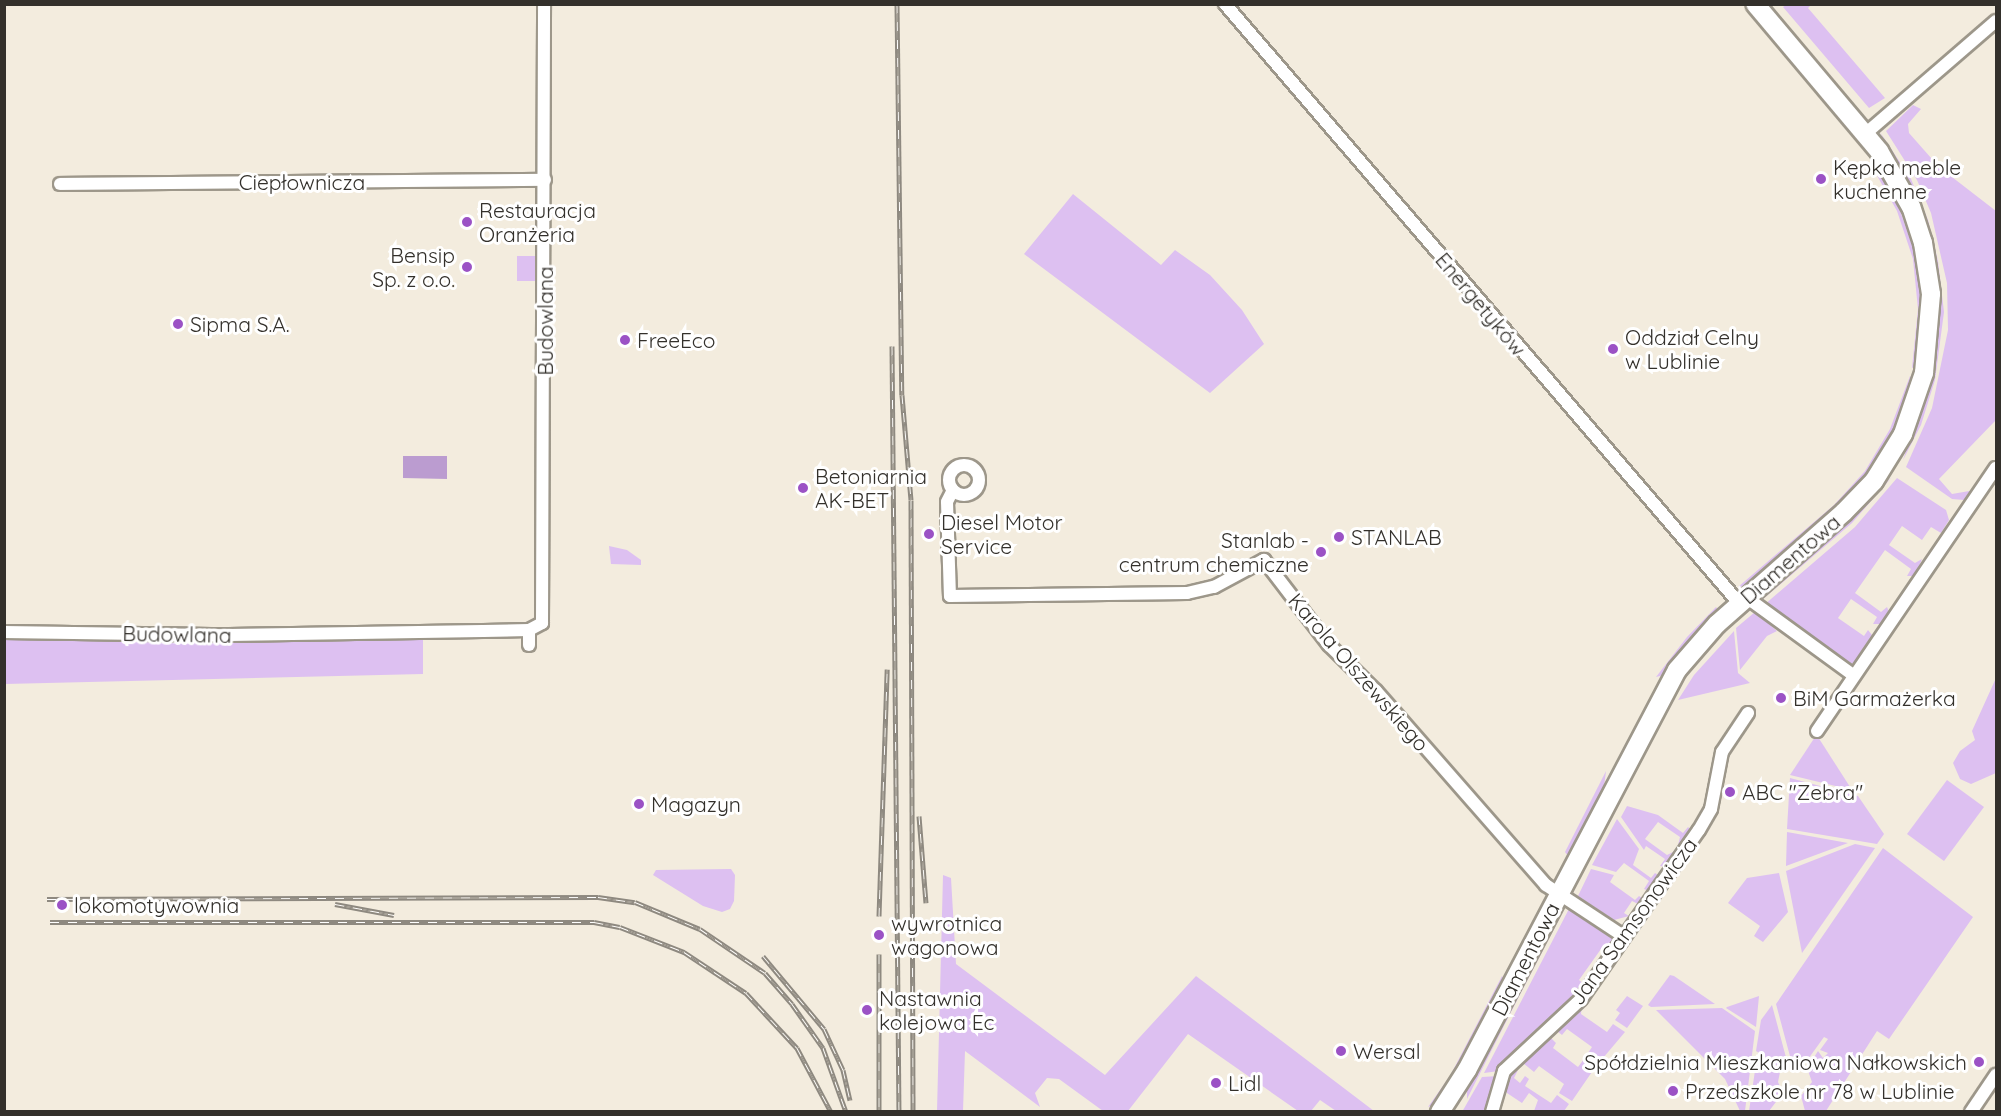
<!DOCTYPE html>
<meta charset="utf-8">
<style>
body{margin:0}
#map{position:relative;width:2001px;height:1116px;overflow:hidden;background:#f3ecde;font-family:Quicksand,sans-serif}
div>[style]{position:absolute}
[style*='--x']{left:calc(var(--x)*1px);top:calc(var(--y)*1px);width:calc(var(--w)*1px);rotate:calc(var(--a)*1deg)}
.green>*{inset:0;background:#ddc0f1}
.water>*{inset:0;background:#bb9cd0}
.roads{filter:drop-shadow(2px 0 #9d978a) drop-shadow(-2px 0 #9d978a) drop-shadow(0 2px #9d978a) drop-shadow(0 -2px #9d978a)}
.street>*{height:12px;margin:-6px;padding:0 6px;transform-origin:6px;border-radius:6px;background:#fff}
.street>.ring{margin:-6px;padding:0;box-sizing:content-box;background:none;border:12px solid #fff;border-radius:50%}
.secondary>*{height:18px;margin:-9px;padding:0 9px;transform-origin:9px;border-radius:9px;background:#fff}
.rail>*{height:5px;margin-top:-2.5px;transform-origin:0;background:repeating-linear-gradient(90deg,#fff 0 9px,#8e8980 0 18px);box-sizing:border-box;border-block:2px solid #8e8980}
.dots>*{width:16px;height:16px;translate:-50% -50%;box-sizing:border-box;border:3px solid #fff;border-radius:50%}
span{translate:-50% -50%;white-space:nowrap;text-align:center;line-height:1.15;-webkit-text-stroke:6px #fff;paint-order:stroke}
.poi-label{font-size:21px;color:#33302b}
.left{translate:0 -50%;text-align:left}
.right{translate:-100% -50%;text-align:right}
.street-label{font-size:21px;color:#33302b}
.frame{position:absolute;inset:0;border:6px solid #33302b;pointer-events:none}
</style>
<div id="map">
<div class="green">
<i style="clip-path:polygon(1786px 5px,1811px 5px,1808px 8px,1885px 98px,1869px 108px,1783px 7px)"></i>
<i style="clip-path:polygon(1913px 105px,1921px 109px,1908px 124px,1909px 133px,1939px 167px,1996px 211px,1996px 420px,1939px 479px,1952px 494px,1975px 490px,1964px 500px,1952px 499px,1906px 467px,1932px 408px,1948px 330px,1947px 283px,1931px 213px,1917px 180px,1886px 131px)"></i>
<i style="clip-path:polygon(1880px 132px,1911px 179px,1928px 220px,1938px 261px,1944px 312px,1935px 380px,1921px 425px,1903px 460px,1934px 367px,1940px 299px,1924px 219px)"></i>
<i style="clip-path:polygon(1871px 165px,1877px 165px,1895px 196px,1919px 265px,1922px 298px,1916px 366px,1912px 368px,1918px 309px,1913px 259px,1897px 211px)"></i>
<i style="clip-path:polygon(1073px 194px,1161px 265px,1175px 250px,1210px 275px,1242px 310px,1264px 344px,1210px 393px,1024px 254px)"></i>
<i style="clip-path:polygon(517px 256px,536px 256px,536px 281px,517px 281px)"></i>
<i style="clip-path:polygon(1910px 376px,1913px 380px,1894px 431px,1866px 475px,1838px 507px,1745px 586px,1738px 587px,1834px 505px,1865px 471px,1890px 429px)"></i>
<i style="clip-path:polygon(1892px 477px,1852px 523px,1763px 599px,1766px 591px,1850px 519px)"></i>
<i style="clip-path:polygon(1897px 478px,1946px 510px,1949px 520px,1941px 533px,1931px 527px,1922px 540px,1902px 526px,1889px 545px,1915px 563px,1922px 559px,1915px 576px,1907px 576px,1911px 569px,1885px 550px,1855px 593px,1881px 612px,1887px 607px,1889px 612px,1882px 624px,1873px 624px,1877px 617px,1851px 599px,1838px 618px,1864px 636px,1868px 630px,1872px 635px,1855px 662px,1849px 665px,1764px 605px,1855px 527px)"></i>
<i style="clip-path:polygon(609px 546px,627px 550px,641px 560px,641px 565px,611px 564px)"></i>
<i style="clip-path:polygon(1716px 607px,1718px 610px,1664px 675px,1656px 677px,1687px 637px)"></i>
<i style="clip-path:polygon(1755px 612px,1777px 631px,1767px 636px,1740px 670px,1736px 628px)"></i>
<i style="clip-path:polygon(1734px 631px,1738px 673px,1750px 683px,1678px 700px,1694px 675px)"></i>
<i style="clip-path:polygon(4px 638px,423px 639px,423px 674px,5px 684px)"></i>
<i style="clip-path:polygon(1996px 678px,1996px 773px,1971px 784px,1960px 779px,1953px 763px,1960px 751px,1975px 740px,1972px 731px)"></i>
<i style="clip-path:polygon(1815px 737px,1818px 737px,1852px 790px,1790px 775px)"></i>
<i style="clip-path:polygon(1606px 771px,1604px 787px,1568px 856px,1565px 852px)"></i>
<i style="clip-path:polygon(1790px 778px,1858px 796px,1884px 834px,1877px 844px,1787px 829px)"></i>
<i style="clip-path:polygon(1947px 780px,1984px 807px,1944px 861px,1907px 834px)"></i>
<i style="clip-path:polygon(1627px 806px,1658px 815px,1683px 833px,1688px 827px,1690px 829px,1683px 844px,1678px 845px,1680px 837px,1658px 822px,1645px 839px,1667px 855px,1673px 852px,1668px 867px,1660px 866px,1665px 859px,1646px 846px,1644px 850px,1621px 817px)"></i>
<i style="clip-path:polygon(1617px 819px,1639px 849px,1633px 865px,1651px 878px,1655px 873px,1658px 875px,1649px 891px,1644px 889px,1649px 881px,1624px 863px,1616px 872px,1592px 865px)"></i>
<i style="clip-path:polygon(1787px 832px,1848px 843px,1786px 866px)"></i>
<i style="clip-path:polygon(1855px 844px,1875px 848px,1802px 953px,1786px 871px)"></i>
<i style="clip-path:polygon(1883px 848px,1973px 917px,1889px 1039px,1877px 1031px,1826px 1111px,1805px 1111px,1801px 1096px,1812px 1082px,1807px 1068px,1818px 1051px,1823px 1058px,1828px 1053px,1820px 1050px,1828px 1039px,1824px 1037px,1806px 1062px,1791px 1060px,1776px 1004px)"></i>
<i style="clip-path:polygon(731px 869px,735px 875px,734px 901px,730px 909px,722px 912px,703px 906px,653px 875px,656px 870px)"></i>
<i style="clip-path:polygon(1591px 869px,1614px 875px,1610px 882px,1635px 900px,1639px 896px,1642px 898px,1638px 904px,1632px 901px,1624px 913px,1629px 916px,1614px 920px,1578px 896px)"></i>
<i style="clip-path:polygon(1779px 873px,1788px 912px,1763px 942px,1754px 936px,1760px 926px,1728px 903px,1747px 878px)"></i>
<i style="clip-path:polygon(943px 875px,951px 878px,956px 964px,1105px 1075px,1196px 976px,1374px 1111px,1336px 1111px,1320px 1100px,1311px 1111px,1298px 1111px,1188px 1034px,1128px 1111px,1103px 1111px,1059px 1079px,1047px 1078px,1035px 1093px,1040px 1107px,965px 1051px,963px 1111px,937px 1111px)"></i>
<i style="clip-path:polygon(1567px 904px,1511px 1012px,1467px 1099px,1467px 1087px)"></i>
<i style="clip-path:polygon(1571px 905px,1614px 935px,1614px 942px,1607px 953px,1601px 949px,1579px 980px,1585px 985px,1575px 999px,1499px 1071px,1484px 1073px)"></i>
<i style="clip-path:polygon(1670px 975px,1674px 976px,1715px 1004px,1651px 1007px,1648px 1005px)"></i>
<i style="clip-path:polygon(1502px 976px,1504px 980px,1451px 1080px,1435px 1104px,1428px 1107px,1450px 1076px)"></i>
<i style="clip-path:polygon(1627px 996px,1643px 1006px,1627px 1028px,1615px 1020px,1620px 1013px,1616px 1010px)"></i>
<i style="clip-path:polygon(1759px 996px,1756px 1027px,1726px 1008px,1727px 1007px)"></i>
<i style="clip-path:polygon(1582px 1005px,1581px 1014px,1607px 1032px,1613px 1024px,1625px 1032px,1598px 1064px,1586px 1056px,1592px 1047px,1567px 1029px,1562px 1035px,1557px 1031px)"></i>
<i style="clip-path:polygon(1772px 1005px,1788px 1065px,1782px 1069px,1756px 1051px,1761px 1020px)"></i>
<i style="clip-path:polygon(1722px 1008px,1755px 1031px,1745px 1111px,1740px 1111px,1725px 1079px,1656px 1010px)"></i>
<i style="clip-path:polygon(1549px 1036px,1556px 1043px,1553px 1048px,1578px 1067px,1584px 1059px,1596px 1066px,1572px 1101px,1559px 1093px,1564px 1084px,1539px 1066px,1534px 1072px,1523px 1063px)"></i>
<i style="clip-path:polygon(1757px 1057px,1780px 1072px,1778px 1082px,1783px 1093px,1769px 1111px,1749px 1111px)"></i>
<i style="clip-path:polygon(1518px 1070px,1514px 1078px,1520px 1083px,1525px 1076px,1529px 1079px,1525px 1086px,1551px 1103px,1557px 1095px,1569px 1104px,1564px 1111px,1534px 1111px,1538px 1100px,1529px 1093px,1522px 1103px,1507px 1093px,1503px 1088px,1511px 1073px)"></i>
<i style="clip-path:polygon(1498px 1076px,1487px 1111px,1462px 1112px,1482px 1077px)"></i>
</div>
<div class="water">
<i style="clip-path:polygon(403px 456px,447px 456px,447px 479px,403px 478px)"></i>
</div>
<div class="roads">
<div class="street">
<i style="--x:1225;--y:4;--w:789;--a:49.37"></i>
<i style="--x:1865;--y:134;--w:173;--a:-40.8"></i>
<i style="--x:60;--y:184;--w:485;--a:-0.5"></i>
<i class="ring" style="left:949px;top:465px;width:18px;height:18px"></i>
<i style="--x:953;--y:490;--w:13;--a:117"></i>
<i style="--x:947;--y:502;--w:94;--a:88.2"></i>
<i style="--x:950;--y:596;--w:237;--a:-0.7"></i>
<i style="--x:1187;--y:593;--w:28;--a:-13"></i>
<i style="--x:1214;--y:587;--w:57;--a:-28.4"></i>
<i style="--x:1264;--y:560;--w:107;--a:52.6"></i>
<i style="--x:1329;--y:645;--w:66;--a:44.4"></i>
<i style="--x:1376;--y:691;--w:258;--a:48.8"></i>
<i style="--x:1546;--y:885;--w:92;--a:33.5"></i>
<i style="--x:1746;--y:597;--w:132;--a:36.1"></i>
<i style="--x:4;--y:632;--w:225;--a:0.8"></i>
<i style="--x:229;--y:635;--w:254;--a:-0.9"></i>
<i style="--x:483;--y:631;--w:46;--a:-1.2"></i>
<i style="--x:529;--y:630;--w:15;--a:-28"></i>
<i style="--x:542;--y:623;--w:619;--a:-89.81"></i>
<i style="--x:529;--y:645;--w:15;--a:-90"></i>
<i style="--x:1817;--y:731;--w:318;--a:-55.8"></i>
<i style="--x:1492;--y:1112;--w:43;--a:-73.7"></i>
<i style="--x:1504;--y:1071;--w:105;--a:-43.1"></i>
<i style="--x:1581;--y:999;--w:206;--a:-55.1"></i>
<i style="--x:1699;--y:830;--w:24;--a:-60"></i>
<i style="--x:1711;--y:809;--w:58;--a:-79.1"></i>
<i style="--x:1722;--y:752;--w:47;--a:-56.3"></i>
<i style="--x:1971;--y:1112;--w:45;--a:-56"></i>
</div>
<div class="secondary">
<i style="--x:1440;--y:1112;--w:50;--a:-57.3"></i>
<i style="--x:1467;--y:1070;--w:452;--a:-62.3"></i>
<i style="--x:1677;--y:670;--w:61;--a:-49"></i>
<i style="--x:1717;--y:624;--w:169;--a:-41.4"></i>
<i style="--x:1844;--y:512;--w:43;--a:-45.9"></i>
<i style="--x:1874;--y:481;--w:55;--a:-58.3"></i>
<i style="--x:1903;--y:434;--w:65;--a:-71"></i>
<i style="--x:1924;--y:373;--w:79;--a:-84.9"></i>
<i style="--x:1931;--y:294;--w:52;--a:-98.9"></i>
<i style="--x:1923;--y:243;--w:38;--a:-108"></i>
<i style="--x:1911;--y:207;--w:64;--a:-119.7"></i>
<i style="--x:1879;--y:151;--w:192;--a:-130.1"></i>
</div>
</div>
<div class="rail">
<i style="--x:897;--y:4;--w:391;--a:89.3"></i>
<i style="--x:902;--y:395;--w:105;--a:85.1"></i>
<i style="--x:911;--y:500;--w:612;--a:89.81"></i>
<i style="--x:892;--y:346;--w:766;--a:89.48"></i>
<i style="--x:919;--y:816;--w:87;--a:85.4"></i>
<i style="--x:47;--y:899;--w:551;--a:-0.21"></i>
<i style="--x:598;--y:897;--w:37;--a:8"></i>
<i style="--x:635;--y:902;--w:70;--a:22.6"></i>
<i style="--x:700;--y:929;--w:78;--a:34.1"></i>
<i style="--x:765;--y:973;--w:41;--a:48.9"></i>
<i style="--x:792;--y:1004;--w:54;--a:54.8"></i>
<i style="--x:823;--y:1048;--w:68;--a:70.2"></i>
<i style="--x:335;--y:904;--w:60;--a:10.6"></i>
<i style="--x:879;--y:916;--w:247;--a:-88.1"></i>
<i style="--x:50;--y:922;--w:544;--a:0"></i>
<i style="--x:594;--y:922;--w:26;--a:11"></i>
<i style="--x:620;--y:927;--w:69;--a:21.3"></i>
<i style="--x:684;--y:952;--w:74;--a:33.5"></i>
<i style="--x:746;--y:993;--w:75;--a:47.2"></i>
<i style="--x:797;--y:1048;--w:72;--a:62"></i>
<i style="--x:879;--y:954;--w:158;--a:90"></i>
<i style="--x:763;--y:956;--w:95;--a:50.1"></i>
<i style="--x:824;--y:1029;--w:45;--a:65.1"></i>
<i style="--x:843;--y:1070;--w:31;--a:77"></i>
</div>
<div class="dots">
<i style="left:1821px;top:179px;background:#9b52c5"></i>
<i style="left:467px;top:222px;background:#9b52c5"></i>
<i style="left:467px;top:267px;background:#9b52c5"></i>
<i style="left:178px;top:324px;background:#9b52c5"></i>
<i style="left:625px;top:340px;background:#9b52c5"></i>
<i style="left:1613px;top:349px;background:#9b52c5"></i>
<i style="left:803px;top:488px;background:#9b52c5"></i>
<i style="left:929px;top:534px;background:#9b52c5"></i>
<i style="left:1339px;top:537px;background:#9b52c5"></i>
<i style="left:1321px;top:552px;background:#9b52c5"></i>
<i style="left:1781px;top:698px;background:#9b52c5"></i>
<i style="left:1730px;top:792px;background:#9b52c5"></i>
<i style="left:639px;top:804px;background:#9b52c5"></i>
<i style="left:62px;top:905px;background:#9b52c5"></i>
<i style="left:879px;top:935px;background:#9b52c5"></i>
<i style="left:867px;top:1010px;background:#9b52c5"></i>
<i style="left:1341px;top:1051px;background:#9b52c5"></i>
<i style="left:1979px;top:1062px;background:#9b52c5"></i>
<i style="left:1216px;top:1083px;background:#9b52c5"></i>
<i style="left:1673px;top:1091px;background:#9b52c5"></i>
</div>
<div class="poi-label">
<span class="left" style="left:1833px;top:179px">Kępka meble<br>kuchenne</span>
<span class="left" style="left:479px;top:222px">Restauracja<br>Oranżeria</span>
<span class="right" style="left:455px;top:267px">Bensip<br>Sp. z o.o.</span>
<span class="left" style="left:190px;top:324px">Sipma S.A.</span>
<span class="left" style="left:1625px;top:349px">Oddział Celny<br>w Lublinie</span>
<span class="left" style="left:637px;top:340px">FreeEco</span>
<span class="left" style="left:815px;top:488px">Betoniarnia<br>AK-BET</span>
<span class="left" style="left:941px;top:534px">Diesel Motor<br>Service</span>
<span class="left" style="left:1351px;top:537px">STANLAB</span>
<span class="right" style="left:1309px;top:552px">Stanlab -<br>centrum chemiczne</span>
<span class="left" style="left:1793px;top:698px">BiM Garmażerka</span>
<span class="left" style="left:1742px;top:792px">ABC "Zebra"</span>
<span class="left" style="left:651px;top:804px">Magazyn</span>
<span class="left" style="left:74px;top:905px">lokomotywownia</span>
<span class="left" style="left:891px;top:935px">wywrotnica<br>wagonowa</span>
<span class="left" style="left:879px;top:1010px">Nastawnia<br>kolejowa Ec</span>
<span class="left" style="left:1353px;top:1051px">Wersal</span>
<span class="right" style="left:1967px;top:1062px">Spółdzielnia Mieszkaniowa Nałkowskich</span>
<span class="left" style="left:1228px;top:1083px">Lidl</span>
<span class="left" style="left:1685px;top:1091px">Przedszkole nr 78 w Lublinie</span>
</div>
<div class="street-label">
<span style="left:302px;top:182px">Ciepłownicza</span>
<span style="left:1481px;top:304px;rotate:50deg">Energetyków</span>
<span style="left:545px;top:321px;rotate:-90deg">Budowlana</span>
<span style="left:1790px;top:559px;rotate:-41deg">Diamentowa</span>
<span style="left:177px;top:634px;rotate:1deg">Budowlana</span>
<span style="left:1359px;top:672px;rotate:49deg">Karola Olszewskiego</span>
<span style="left:1633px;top:921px;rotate:-54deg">Jana Samsonowicza</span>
<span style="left:1525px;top:959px;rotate:-63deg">Diamentowa</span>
</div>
<div class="frame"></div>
</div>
